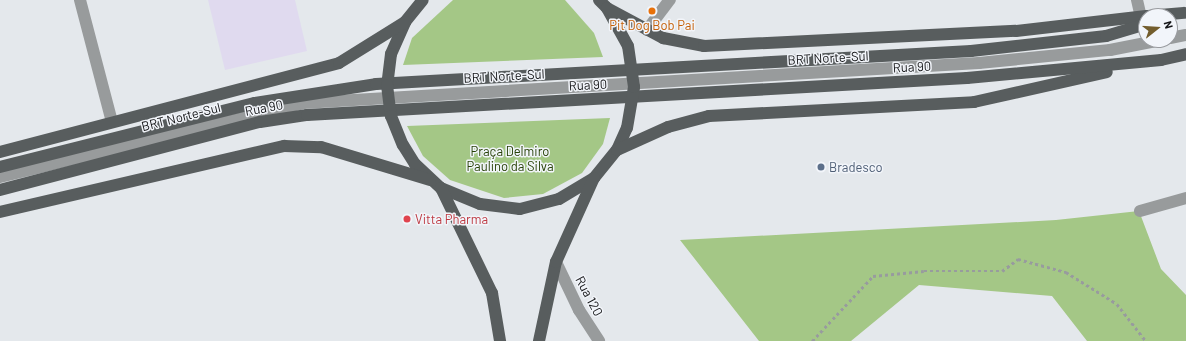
<!DOCTYPE html>
<meta charset="utf-8">
<style>
body{margin:0}
#map{position:relative;width:1186px;height:341px;overflow:hidden;background:#e4e8ec;font-family:Barlow,sans-serif}
div>[style]{position:absolute}
[style*='--x']{left:calc(var(--x)*1px);top:calc(var(--y)*1px);width:calc(var(--w)*1px);rotate:calc(var(--a)*1deg)}
.commercial>*{inset:0;background:#e0daef}
.green>*{inset:0;background:#a4c786}
.path>*{height:2.5px;margin-top:-1.25px;transform-origin:0;background:repeating-linear-gradient(90deg,#989b9e 0 3px,transparent 0 6px)}
.minor>*{height:12px;margin:-6px;padding:0 6px;transform-origin:6px;border-radius:6px;background:#989b9c}
.major>*{height:12px;margin:-6px;padding:0 6px;transform-origin:6px;border-radius:6px;background:#585d5e}
.major-bridge>*{height:12px;margin:-6px;padding:0 6px;transform-origin:6px;border-radius:6px;background:#585d5e}
.dots>*{width:11px;height:11px;translate:-50% -50%;box-sizing:border-box;border:2px solid #f2f5fa;border-radius:50%}
span{translate:-50% -50%;white-space:nowrap;text-align:center;line-height:1.15;-webkit-text-stroke:3px #f2f5fa;paint-order:stroke}
.food-label{font-size:13px;color:#c56008}
.street-label{font-size:13px;color:#141517}
.park-label{font-size:13px;color:#284207}
.service-label{font-size:13px;color:#4e5e75}
.left{translate:0 -50%;text-align:left}
.health-label{font-size:13px;color:#be3a42}
.north{position:absolute;left:1138px;top:8px;width:40px;height:40px;box-sizing:border-box;background:#f2f5fa;border:1px solid #999b9f;border-radius:50%;rotate:73deg;font-size:11px;font-weight:700;line-height:16px;text-align:center;color:#141517}
.north::after{content:'';display:block;margin:auto;width:14px;height:18px;background:#735d2d;clip-path:polygon(50% 0,100% 100%,50% 72%,0 100%)}
</style>
<div id="map">
<div class="commercial">
<i style="clip-path:polygon(208px 0,295px 0,307px 51px,225px 70px)"></i>
</div>
<div class="green">
<i style="clip-path:polygon(453px 0,565px 0,594px 33px,603px 57px,403px 65px,412px 38px)"></i>
<i style="clip-path:polygon(610px 118px,603px 144px,582px 173px,543px 194px,504px 198px,450px 180px,423px 156px,407px 126px)"></i>
<i style="clip-path:polygon(1139px 211px,1161px 269px,1186px 295px,1186px 341px,1087px 341px,1052px 296px,919px 285px,851px 341px,759px 341px,680px 240px,1056px 220px)"></i>
</div>
<div class="path">
<i style="--x:812;--y:341;--w:89;--a:-46.8"></i>
<i style="--x:873;--y:276;--w:51;--a:-5.6"></i>
<i style="--x:924;--y:271;--w:78;--a:0"></i>
<i style="--x:1002;--y:271;--w:20;--a:-37"></i>
<i style="--x:1018;--y:259;--w:50;--a:15.2"></i>
<i style="--x:1066;--y:272;--w:60;--a:32.1"></i>
<i style="--x:1117;--y:304;--w:47;--a:51.9"></i>
</div>
<div class="minor">
<i style="--x:80;--y:0;--w:126;--a:75.3"></i>
<i style="--x:1137;--y:0;--w:17;--a:77"></i>
<i style="--x:647;--y:30;--w:38;--a:-53"></i>
<i style="--x:1170;--y:38;--w:16;--a:-11"></i>
<i style="--x:0;--y:177;--w:312;--a:-13.7"></i>
<i style="--x:303;--y:103;--w:677;--a:-3.39"></i>
<i style="--x:979;--y:63;--w:132;--a:-5.7"></i>
<i style="--x:1110;--y:50;--w:52;--a:-11.1"></i>
<i style="--x:1140;--y:211;--w:48;--a:-15.8"></i>
<i style="--x:556;--y:262;--w:53;--a:64.4"></i>
<i style="--x:579;--y:310;--w:37;--a:57"></i>
</div>
<div class="major">
<i style="--x:599;--y:0;--w:11;--a:45"></i>
<i style="--x:607;--y:8;--w:43;--a:61.1"></i>
<i style="--x:607;--y:8;--w:64;--a:28.2"></i>
<i style="--x:663;--y:38;--w:42;--a:11"></i>
<i style="--x:704;--y:46;--w:312;--a:-2.8"></i>
<i style="--x:1016;--y:31;--w:131;--a:-6.6"></i>
<i style="--x:1148;--y:16;--w:36;--a:-5"></i>
<i style="--x:391;--y:54;--w:35;--a:-66"></i>
<i style="--x:405;--y:22;--w:28;--a:-51"></i>
<i style="--x:403;--y:145;--w:22;--a:58"></i>
<i style="--x:415;--y:164;--w:35;--a:43"></i>
<i style="--x:441;--y:188;--w:42;--a:22.3"></i>
<i style="--x:480;--y:204;--w:40;--a:7.1"></i>
<i style="--x:520;--y:209;--w:40;--a:-14.4"></i>
<i style="--x:559;--y:199;--w:41;--a:-31"></i>
<i style="--x:594;--y:178;--w:36;--a:-51"></i>
<i style="--x:617;--y:150;--w:24;--a:-66"></i>
<i style="--x:617;--y:150;--w:56;--a:-24.3"></i>
<i style="--x:668;--y:127;--w:42;--a:-15"></i>
<i style="--x:709;--y:116;--w:265;--a:-3"></i>
<i style="--x:974;--y:102;--w:136;--a:-12.7"></i>
<i style="--x:0;--y:152;--w:350;--a:-14.7"></i>
<i style="--x:339;--y:63;--w:78;--a:-31.8"></i>
<i style="--x:0;--y:167;--w:263;--a:-14.1"></i>
<i style="--x:255;--y:103;--w:122;--a:-8.9"></i>
<i style="--x:376;--y:84;--w:596;--a:-3.17"></i>
<i style="--x:971;--y:51;--w:136;--a:-6.3"></i>
<i style="--x:1106;--y:36;--w:42;--a:-16.7"></i>
<i style="--x:441;--y:188;--w:117;--a:64.1"></i>
<i style="--x:492;--y:293;--w:49;--a:80.5"></i>
<i style="--x:0;--y:190;--w:269;--a:-14.7"></i>
<i style="--x:260;--y:122;--w:48;--a:-8.5"></i>
<i style="--x:307;--y:115;--w:661;--a:-3.21"></i>
<i style="--x:967;--y:78;--w:195;--a:-5.3"></i>
<i style="--x:1161;--y:60;--w:26;--a:-13"></i>
<i style="--x:0;--y:212;--w:292;--a:-13.1"></i>
<i style="--x:284;--y:146;--w:37;--a:2"></i>
<i style="--x:321;--y:147;--w:114;--a:16.8"></i>
<i style="--x:539;--y:341;--w:81;--a:-77.9"></i>
<i style="--x:556;--y:262;--w:92;--a:-65.7"></i>
</div>
<div class="major-bridge">
<i style="--x:391;--y:54;--w:31;--a:97"></i>
<i style="--x:387;--y:85;--w:31;--a:83"></i>
<i style="--x:391;--y:116;--w:31;--a:68"></i>
<i style="--x:627;--y:128;--w:42;--a:-80.3"></i>
<i style="--x:634;--y:87;--w:41;--a:-98.3"></i>
</div>
<div class="dots">
<i style="left:652px;top:11px;background:#e8710a"></i>
<i style="left:821px;top:167px;background:#5c6f8a"></i>
<i style="left:407px;top:219px;background:#e0444e"></i>
</div>
<div class="food-label">
<span style="left:652px;top:25px">Pit Dog Bob Pai</span>
</div>
<div class="street-label">
<span style="left:828px;top:58px;rotate:-3deg">BRT Norte-Sul</span>
<span style="left:912px;top:67px;rotate:-3deg">Rua 90</span>
<span style="left:504px;top:76px;rotate:-3deg">BRT Norte-Sul</span>
<span style="left:588px;top:85px;rotate:-3deg">Rua 90</span>
<span style="left:264px;top:108px;rotate:-11deg">Rua 90</span>
<span style="left:181px;top:117px;rotate:-14deg">BRT Norte-Sul</span>
<span style="left:589px;top:296px;rotate:62deg">Rua 120</span>
</div>
<div class="park-label">
<span style="left:510px;top:159px">Praça Delmiro<br>Paulino da Silva</span>
</div>
<div class="service-label">
<span class="left" style="left:829px;top:167px">Bradesco</span>
</div>
<div class="health-label">
<span class="left" style="left:415px;top:219px">Vitta Pharma</span>
</div>
<div class="north">N</div>
</div>
